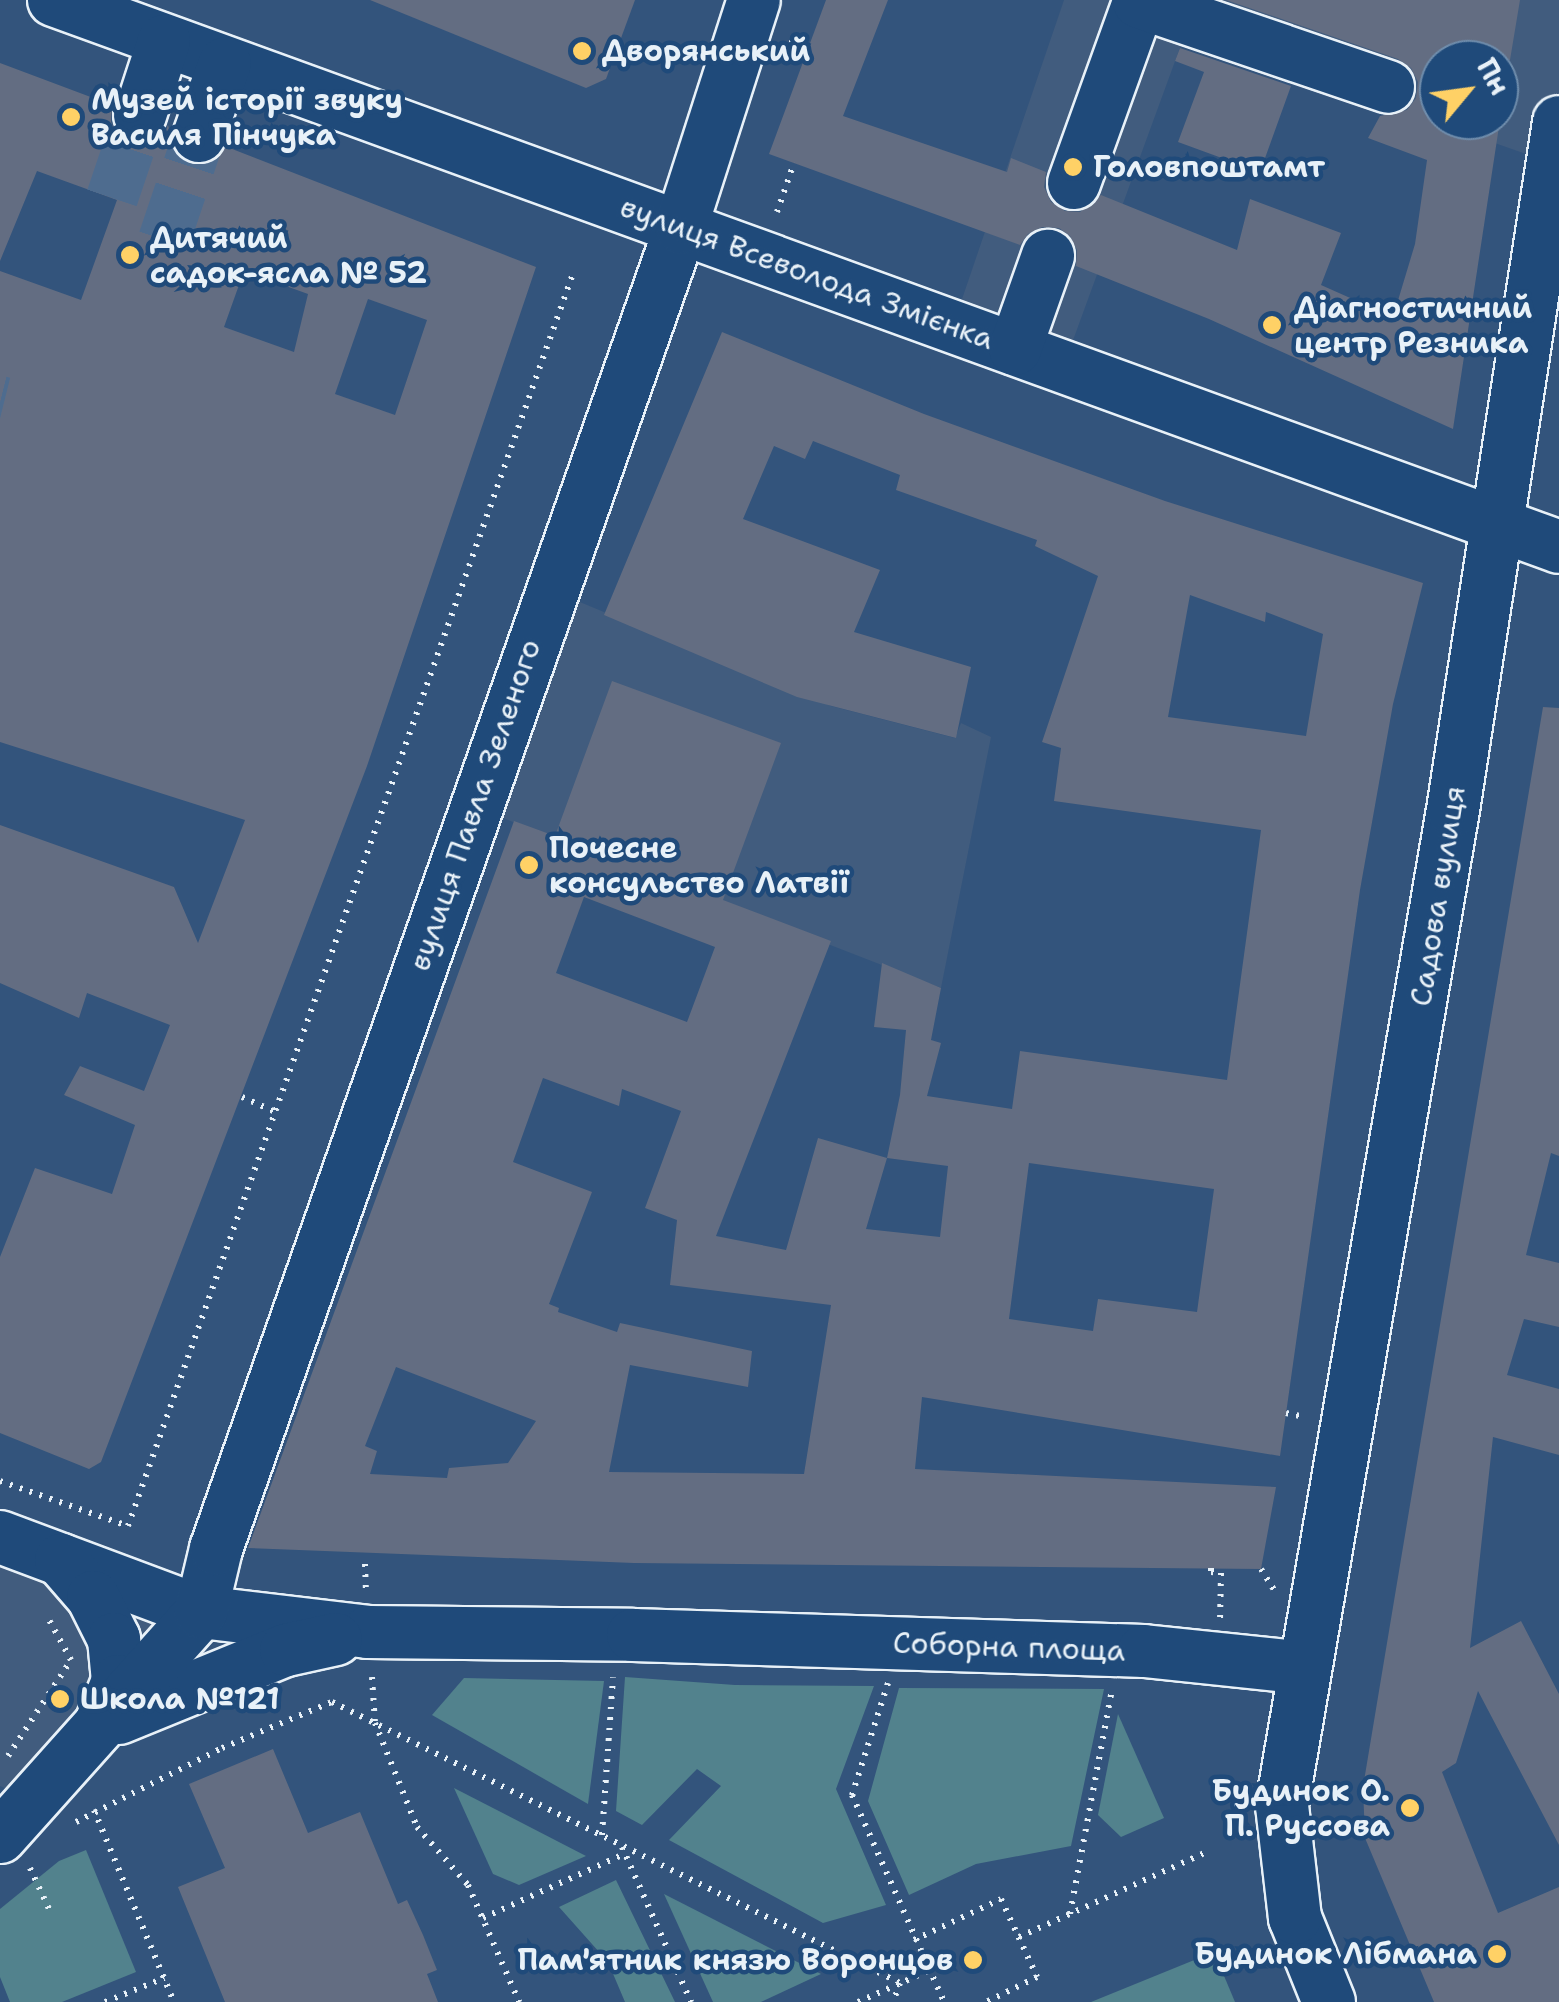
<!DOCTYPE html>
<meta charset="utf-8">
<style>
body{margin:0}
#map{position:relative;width:1559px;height:2002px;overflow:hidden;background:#33547c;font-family:"Shantell Sans",sans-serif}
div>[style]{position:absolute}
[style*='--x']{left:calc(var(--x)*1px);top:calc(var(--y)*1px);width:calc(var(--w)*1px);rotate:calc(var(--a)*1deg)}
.built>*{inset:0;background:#415c7e}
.green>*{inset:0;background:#52828d}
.building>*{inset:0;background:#636d82}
.minor-tunnel>*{height:52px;margin-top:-26px;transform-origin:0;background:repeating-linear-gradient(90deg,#4e6c8f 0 52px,transparent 0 78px)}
.path>*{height:6px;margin-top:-3px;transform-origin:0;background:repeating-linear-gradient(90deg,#e8f1f8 0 2.5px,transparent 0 10.5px)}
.roads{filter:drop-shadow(2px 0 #e8f1f8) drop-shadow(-2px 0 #e8f1f8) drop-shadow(0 2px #e8f1f8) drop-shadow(0 -2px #e8f1f8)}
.minor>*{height:52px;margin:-26px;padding:0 26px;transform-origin:26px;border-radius:26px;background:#1f4a7a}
.dots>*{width:28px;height:28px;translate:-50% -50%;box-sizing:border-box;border:5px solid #1f4a7a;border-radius:50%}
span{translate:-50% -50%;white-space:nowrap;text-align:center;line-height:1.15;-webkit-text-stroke:9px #1f4a7a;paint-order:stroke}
.poi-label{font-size:30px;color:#e8f1f8;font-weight:700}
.left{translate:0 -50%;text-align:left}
.right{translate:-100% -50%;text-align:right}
.street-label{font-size:30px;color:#e8f1f8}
.north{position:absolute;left:1419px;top:40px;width:100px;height:100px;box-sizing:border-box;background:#1f4a7a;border:2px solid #6f8dac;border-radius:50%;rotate:61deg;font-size:28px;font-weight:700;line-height:40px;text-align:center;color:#e8f1f8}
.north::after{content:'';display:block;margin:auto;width:35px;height:45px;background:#ffd166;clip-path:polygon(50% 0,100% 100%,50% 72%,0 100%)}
</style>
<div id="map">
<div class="built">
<i style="clip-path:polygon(evenodd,1064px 0,1559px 0,1559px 102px,1549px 162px,1185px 34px,1072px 343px,961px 302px,1064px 0,1439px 60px,1499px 60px,1499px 120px,1439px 120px,1439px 60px)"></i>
<i style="clip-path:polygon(546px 588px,831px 706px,955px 738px,961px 723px,991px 737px,941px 988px,467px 804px)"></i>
<i style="clip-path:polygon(0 1540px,198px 1613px,30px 1799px,0 1786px)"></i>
</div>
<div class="green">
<i style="clip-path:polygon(625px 1677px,735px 1685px,874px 1686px,836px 1789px,886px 1905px,823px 1923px,669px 1840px,721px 1786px,697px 1769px,642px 1825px,616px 1811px)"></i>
<i style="clip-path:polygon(464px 1678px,604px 1681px,588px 1804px,432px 1715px)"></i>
<i style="clip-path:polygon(899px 1688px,1104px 1689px,1071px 1846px,976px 1864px,909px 1895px,868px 1801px)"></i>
<i style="clip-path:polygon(1118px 1714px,1164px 1818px,1121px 1837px,1098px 1815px)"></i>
<i style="clip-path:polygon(454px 1788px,586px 1856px,519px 1885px,493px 1874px)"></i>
<i style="clip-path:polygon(86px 1850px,136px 1972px,62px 2002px,10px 2002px,0 1977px,0 1909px,59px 1861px)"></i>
<i style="clip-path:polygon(616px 1880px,675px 2002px,625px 2002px,608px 1962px,559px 1907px)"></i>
<i style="clip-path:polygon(664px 1894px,821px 1974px,761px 2002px,713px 2002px)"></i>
<i style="clip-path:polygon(1214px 1952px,1235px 2002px,1091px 2002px)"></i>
</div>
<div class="building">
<i style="clip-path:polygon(370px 0,635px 0,606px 79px,586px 88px)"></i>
<i style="clip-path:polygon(826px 0,888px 0,843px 116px,1007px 172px,1011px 158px,1046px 172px,1044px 187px,1051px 202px,1065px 211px,1080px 212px,1101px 195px,1237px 250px,1250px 199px,1341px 233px,1321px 285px,1393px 317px,1415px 244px,1427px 160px,1368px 138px,1380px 116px,1407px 110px,1416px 98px,1418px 82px,1411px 68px,1398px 59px,1226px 0,1520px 0,1510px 60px,1439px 60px,1439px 120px,1500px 120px,1453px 429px,1209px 319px,1076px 266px,1077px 250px,1070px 236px,1059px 228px,1042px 227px,1028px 234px,1020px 245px,769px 154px)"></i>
<i style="clip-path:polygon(1180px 48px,1291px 86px,1260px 172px,1178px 142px,1204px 72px,1175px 61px)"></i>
<i style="clip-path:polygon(evenodd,0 63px,112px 105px,111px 122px,118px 136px,130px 143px,147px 144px,161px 137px,168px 125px,176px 155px,188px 164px,205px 165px,227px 147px,536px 267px,367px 766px,101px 1462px,89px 1469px,0 1433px,0 1257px,35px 1168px,112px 1194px,135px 1125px,64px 1095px,80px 1066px,144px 1091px,170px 1025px,87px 993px,79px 1018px,0 983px,0 825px,174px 887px,198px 943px,245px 820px,0 742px,0 271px,81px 300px,117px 200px,37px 171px,0 261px,0 63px,244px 271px,308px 294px,294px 352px,224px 327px,244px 271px,0 63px,368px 299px,427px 320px,395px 415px,335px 394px,368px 299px)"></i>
<i style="clip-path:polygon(evenodd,722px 332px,924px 414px,1165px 501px,1423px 583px,1393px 704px,1360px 890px,1280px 1456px,922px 1397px,915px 1469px,1276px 1487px,1261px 1569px,634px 1563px,248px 1548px,514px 821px,555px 836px,612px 681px,781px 743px,723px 900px,831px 941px,716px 1236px,786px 1250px,818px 1138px,887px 1158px,900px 1095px,906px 1030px,874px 1027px,882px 963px,941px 988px,931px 1040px,941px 1043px,927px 1096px,1012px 1109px,1020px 1051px,1227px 1080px,1261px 830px,1054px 801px,1061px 748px,1042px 742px,1098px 576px,1035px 546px,1037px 540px,896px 490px,900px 475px,813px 441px,805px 459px,774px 446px,743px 519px,880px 570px,854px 632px,971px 667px,956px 738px,797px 697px,604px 615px,722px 332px,1190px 595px,1265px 622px,1266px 612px,1323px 634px,1306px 736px,1168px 717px,1190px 595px,722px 332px,584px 897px,715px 947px,687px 1022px,556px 973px,584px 897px,722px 332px,543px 1078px,619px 1106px,622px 1089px,681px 1111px,645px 1208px,677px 1220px,670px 1285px,831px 1305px,804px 1474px,609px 1472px,630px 1365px,748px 1387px,752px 1351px,620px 1323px,617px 1332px,558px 1312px,559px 1308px,549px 1304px,592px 1192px,513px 1162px,543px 1078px,722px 332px,887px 1158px,948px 1166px,940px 1237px,866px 1229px,887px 1158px,722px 332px,1029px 1163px,1214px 1189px,1197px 1312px,1098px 1299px,1093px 1331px,1009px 1319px,1029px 1163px,722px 332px,396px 1367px,536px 1421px,508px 1463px,449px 1468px,447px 1478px,370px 1474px,377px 1451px,365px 1446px,396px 1367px)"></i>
<i style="clip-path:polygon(1543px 707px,1559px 708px,1559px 1156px,1551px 1153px,1526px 1255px,1559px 1263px,1559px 1327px,1524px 1319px,1507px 1375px,1559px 1389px,1559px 1455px,1493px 1437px,1470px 1648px,1521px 1621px,1559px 1694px,1559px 1845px,1478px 1691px,1456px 1763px,1442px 1772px,1498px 1913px,1559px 1887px,1559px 2002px,1434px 2002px,1365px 1838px,1363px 1787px)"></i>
<i style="clip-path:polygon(273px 1749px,308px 1833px,360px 1812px,398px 1904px,407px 1900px,423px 1935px,437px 1970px,427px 1974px,438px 2002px,225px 2002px,178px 1887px,225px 1868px,189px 1784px)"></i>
</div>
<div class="minor-tunnel">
<i style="--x:112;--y:198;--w:88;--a:-71.4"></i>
<i style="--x:164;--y:240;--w:110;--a:-71.4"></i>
<i style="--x:0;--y:402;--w:4;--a:14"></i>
</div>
<div class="path">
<i style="--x:790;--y:39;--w:20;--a:24"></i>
<i style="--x:777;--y:212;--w:52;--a:-70.9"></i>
<i style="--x:242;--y:1097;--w:36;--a:24"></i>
<i style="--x:1286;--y:1413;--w:19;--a:12"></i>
<i style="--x:0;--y:1481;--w:136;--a:19.4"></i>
<i style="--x:128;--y:1526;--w:1327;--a:-70.44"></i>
<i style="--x:365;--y:1564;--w:25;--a:88"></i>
<i style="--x:1211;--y:1568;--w:4;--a:90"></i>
<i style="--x:1211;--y:1572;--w:10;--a:6"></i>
<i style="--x:1221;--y:1573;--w:46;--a:91.2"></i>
<i style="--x:1261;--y:1569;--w:25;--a:58"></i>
<i style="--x:372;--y:1677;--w:46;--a:86.3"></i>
<i style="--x:375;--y:1723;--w:112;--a:68"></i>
<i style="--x:417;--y:1827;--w:77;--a:48.7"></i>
<i style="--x:468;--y:1885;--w:128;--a:66.4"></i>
<i style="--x:888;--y:1683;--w:118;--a:107.8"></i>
<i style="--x:852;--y:1795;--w:227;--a:66"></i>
<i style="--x:8;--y:1756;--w:115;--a:-56.7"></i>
<i style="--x:71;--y:1660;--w:48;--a:-118.7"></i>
<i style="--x:94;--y:1810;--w:208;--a:67.4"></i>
<i style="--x:76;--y:1822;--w:164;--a:-26.9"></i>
<i style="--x:222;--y:1748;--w:119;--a:-22.7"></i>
<i style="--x:332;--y:1702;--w:634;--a:26.32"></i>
<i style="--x:900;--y:1983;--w:20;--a:110"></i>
<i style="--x:602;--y:1835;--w:158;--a:-86"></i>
<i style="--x:622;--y:1847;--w:170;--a:66"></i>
<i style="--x:30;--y:1868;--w:45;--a:65.1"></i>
<i style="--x:1070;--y:1914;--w:224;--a:-79.4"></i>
<i style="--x:483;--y:1918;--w:155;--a:-24.4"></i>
<i style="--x:1019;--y:1937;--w:209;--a:-24.4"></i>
<i style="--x:914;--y:1940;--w:96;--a:-25.2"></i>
<i style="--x:1001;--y:1899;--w:86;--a:65.2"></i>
<i style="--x:1037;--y:1977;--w:57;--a:153.9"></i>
<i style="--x:105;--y:2002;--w:64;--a:-22.1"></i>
<i style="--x:858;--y:2002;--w:77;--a:-23.9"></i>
</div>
<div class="roads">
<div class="minor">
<i style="--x:54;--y:0;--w:1601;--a:19.97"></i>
<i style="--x:140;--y:115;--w:78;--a:-72"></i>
<i style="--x:199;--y:136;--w:77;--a:-70.4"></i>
<i style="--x:1074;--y:183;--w:192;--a:-70.2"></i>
<i style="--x:1139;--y:2;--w:263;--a:18.8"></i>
<i style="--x:1015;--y:349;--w:99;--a:-70.5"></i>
<i style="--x:0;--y:1537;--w:215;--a:20.5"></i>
<i style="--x:201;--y:1612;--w:168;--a:6.8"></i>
<i style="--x:368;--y:1632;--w:265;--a:0.6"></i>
<i style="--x:633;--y:1635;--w:511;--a:1.79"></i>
<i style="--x:1144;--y:1651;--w:162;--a:6"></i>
<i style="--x:61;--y:1560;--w:49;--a:49.1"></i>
<i style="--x:93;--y:1597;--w:47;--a:63.4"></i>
<i style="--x:114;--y:1639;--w:42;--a:84.6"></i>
<i style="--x:118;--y:1681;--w:45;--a:112"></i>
<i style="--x:119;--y:1718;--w:180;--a:-22.2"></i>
<i style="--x:286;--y:1650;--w:51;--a:-12.4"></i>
<i style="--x:0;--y:1837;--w:302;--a:-48.2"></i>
<i style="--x:201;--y:1612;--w:65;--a:-76.6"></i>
<i style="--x:216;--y:1549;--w:1401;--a:-70.62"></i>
<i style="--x:681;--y:227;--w:238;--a:-72.2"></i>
<i style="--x:1329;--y:2002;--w:91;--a:-112"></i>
<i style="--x:1295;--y:1918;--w:114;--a:-96.6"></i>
<i style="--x:1282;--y:1805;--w:1010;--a:-80.25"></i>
<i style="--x:1453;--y:810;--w:696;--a:-81.24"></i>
</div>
</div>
<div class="dots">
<i style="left:582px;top:51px;background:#ffd166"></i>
<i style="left:71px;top:117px;background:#ffd166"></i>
<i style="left:1073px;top:167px;background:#ffd166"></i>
<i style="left:130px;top:255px;background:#ffd166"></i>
<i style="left:1272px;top:325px;background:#ffd166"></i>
<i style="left:529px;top:865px;background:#ffd166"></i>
<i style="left:60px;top:1699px;background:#ffd166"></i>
<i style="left:1410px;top:1808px;background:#ffd166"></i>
<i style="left:1497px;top:1954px;background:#ffd166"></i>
<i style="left:973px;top:1960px;background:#ffd166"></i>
</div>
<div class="poi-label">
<span class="left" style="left:602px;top:51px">Дворянський</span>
<span class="left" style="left:91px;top:117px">Музей історії звуку<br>Василя Пінчука</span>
<span class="left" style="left:1093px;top:167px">Головпоштамт</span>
<span class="left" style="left:150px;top:255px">Дитячий<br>садок-ясла № 52</span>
<span class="left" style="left:1294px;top:325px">Діагностичний<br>центр Резника</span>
<span class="left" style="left:549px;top:865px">Почесне<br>консульство Латвії</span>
<span class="left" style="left:80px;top:1699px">Школа №121</span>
<span class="right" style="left:1390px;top:1808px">Будинок О.<br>П. Руссова</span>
<span class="right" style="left:1477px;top:1954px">Будинок Лібмана</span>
<span class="right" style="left:953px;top:1960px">Пам'ятник князю Воронцов</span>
</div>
<div class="street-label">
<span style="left:807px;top:273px;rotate:20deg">вулиця Всеволода Змієнка</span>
<span style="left:475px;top:805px;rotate:-71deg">вулиця Павла Зеленого</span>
<span style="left:1438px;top:896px;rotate:-81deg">Садова вулиця</span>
<span style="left:1009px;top:1647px;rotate:2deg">Соборна площа</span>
</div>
<div class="north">Пн</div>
</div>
